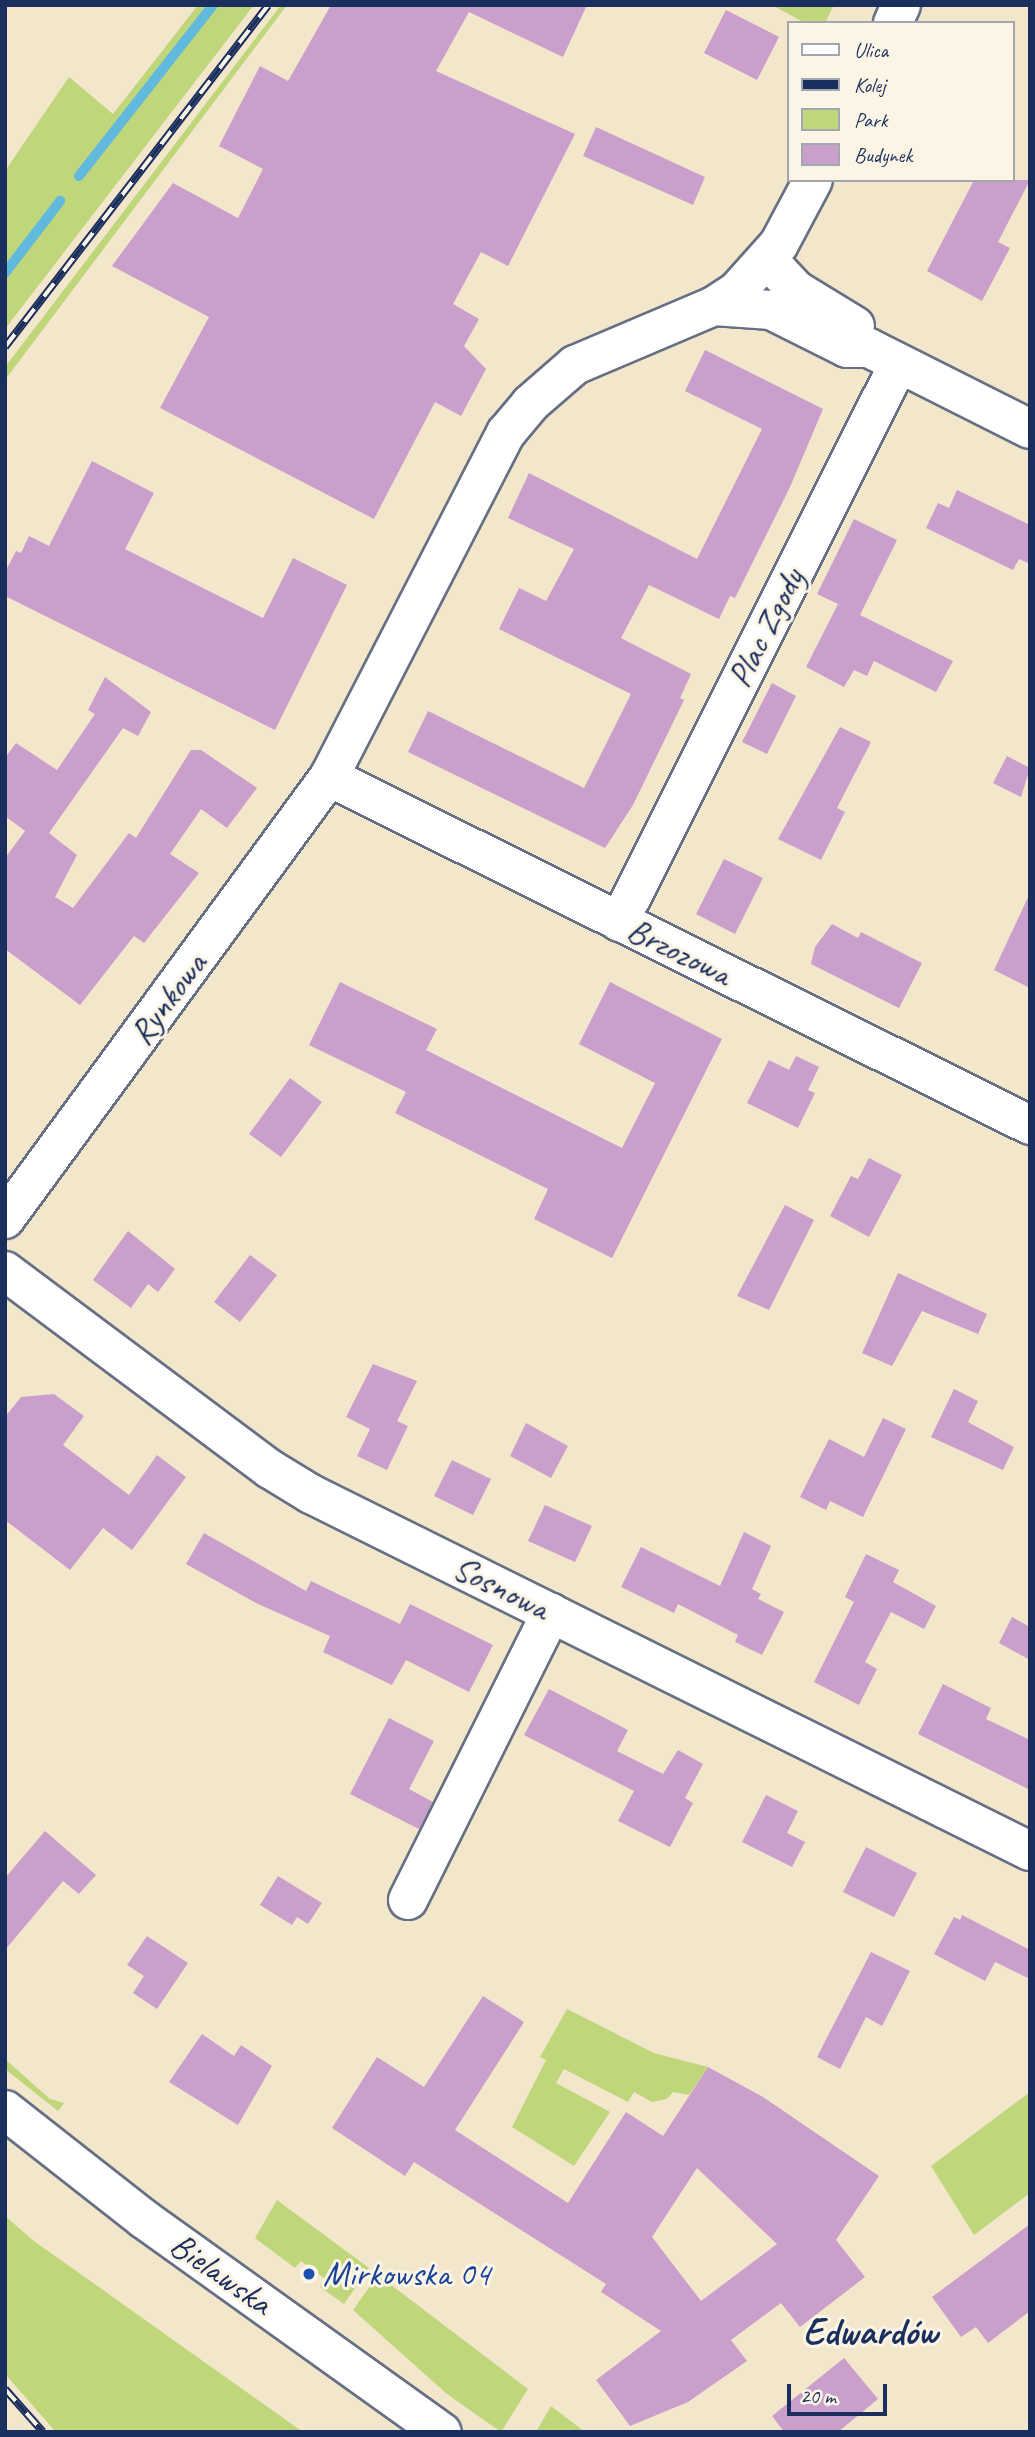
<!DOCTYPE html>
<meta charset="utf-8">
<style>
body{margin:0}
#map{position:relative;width:1035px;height:2437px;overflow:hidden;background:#f3e7cb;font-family:Caveat,sans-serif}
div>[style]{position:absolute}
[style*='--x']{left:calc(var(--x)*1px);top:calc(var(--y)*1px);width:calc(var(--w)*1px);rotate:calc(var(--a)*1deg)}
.green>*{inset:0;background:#bfd67a}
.stream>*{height:10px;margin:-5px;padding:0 5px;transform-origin:5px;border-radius:5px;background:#61b9de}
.building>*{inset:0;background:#ca9fcb}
.roads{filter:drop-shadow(2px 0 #676f84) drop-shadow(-2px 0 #676f84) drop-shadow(0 2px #676f84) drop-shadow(0 -2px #676f84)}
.minor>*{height:38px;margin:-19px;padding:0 19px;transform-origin:19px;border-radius:19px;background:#fff}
.rail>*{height:8px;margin-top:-4px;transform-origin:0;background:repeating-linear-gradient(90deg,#fcf5e5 0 16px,#1b2f5e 0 32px);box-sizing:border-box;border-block:2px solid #1b2f5e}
.dots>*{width:19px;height:19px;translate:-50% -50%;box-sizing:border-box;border:4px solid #fcf5e5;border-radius:50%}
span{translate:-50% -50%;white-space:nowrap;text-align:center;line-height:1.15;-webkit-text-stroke:6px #fcf5e5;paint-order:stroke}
.street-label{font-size:35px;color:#1b2f5e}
.transit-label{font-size:35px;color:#164399}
.left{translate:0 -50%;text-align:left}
.quarter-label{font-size:38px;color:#1b2f5e;font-weight:700}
.frame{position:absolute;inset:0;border:7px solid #1b2f5e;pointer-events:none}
.legend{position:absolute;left:787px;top:21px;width:228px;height:161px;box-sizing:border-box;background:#fcf5e5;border:2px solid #a2a6af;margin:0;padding:9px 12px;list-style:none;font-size:21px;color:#1b2f5e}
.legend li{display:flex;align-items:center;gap:14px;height:35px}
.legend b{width:35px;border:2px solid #a2a6af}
.scale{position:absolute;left:787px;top:2384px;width:100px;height:32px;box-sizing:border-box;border:4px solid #1b2f5e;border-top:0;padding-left:9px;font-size:21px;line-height:24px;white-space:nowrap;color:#1b2f5e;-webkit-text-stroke:5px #fcf5e5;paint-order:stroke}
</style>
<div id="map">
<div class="green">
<i style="clip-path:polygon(198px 5px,254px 5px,5px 329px,5px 171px,69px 77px,113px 114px)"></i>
<i style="clip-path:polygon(281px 5px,287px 5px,5px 380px,5px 367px)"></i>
<i style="clip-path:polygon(772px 5px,834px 5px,825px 23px,805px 23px)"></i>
<i style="clip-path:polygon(567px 2009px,654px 2053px,708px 2067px,689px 2095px,673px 2092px,667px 2099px,652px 2102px,634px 2092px,628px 2102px,564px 2069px,556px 2083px,610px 2112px,574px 2166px,512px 2127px,546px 2060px,540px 2057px)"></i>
<i style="clip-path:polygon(5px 2059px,50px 2099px,64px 2103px,58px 2111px,5px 2069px)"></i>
<i style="clip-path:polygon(1030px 2092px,1030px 2193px,974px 2235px,931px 2166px)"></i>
<i style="clip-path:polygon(277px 2200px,369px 2268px,344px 2304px,320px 2287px,325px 2279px,301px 2261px,295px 2268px,255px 2238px)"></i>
<i style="clip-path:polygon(5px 2216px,34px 2241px,303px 2432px,56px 2432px,5px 2374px)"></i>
<i style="clip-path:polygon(378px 2275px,528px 2389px,501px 2432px,447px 2394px,353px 2310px)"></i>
<i style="clip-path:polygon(551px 2406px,585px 2432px,536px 2432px)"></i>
</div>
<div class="stream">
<i style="--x:79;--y:176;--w:217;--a:-51.9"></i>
<i style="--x:5;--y:273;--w:91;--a:-52.6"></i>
</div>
<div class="building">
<i style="clip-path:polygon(331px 5px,587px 5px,563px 57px,469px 12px,436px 71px,575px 134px,508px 266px,481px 252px,453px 304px,479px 319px,464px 346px,486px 369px,461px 416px,435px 402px,374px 519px,160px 408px,209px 317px,112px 266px,173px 183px,238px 218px,263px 169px,219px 146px,260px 66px,288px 81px)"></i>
<i style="clip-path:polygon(726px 10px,779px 37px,757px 80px,704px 53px)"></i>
<i style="clip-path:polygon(596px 127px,705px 177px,693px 205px,583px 156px)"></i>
<i style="clip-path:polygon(974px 180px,1030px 180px,998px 242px,1010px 248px,982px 301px,927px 271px)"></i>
<i style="clip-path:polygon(705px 350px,823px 409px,790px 487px,735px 598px,730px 596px,719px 619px,649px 585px,621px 638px,691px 674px,680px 698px,684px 700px,633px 805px,605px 848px,408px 752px,428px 711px,584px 788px,631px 694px,499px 629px,519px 588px,546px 601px,574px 549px,508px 518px,529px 473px,697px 559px,762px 429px,685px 391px)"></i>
<i style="clip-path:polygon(92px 461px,154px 493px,125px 549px,263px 618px,293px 558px,347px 585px,275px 730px,5px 596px,5px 572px,16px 551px,21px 553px,29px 536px,49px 546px)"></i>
<i style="clip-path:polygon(957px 490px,1030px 525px,1030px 564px,1019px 559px,1013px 570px,926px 528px,938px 503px,949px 508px)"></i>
<i style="clip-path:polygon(854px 519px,897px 540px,860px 615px,953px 661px,936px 692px,874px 661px,867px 676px,854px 670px,844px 687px,806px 667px,838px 604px,817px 594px)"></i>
<i style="clip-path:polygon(105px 677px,151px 712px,138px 736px,123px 728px,49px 833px,77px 855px,55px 897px,73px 908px,129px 833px,136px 838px,191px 750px,201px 750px,257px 788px,227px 828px,201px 809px,170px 854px,199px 873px,144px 943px,134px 936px,80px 1005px,5px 949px,5px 858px,25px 831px,5px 816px,5px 758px,16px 743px,57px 770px,95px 714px,88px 710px)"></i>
<i style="clip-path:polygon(772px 683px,796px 696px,767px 754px,742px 742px)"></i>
<i style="clip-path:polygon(840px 727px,871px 742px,837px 808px,845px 812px,821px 860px,778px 839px)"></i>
<i style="clip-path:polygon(1007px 756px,1030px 768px,1021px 797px,993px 783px)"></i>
<i style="clip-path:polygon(724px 859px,763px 878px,735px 934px,696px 914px)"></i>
<i style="clip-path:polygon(1030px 893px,1030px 988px,994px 970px)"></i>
<i style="clip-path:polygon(832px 924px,858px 938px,861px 932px,922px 963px,899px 1008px,811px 964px,815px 947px)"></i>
<i style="clip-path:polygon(340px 982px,437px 1029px,426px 1050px,622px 1148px,655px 1083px,579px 1044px,610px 982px,722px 1039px,612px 1258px,534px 1219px,548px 1189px,395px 1113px,406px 1092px,309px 1045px)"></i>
<i style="clip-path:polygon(796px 1056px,819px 1067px,808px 1090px,815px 1093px,798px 1128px,747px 1103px,769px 1060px,789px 1070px)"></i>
<i style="clip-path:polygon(290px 1078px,322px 1102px,281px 1157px,249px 1134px)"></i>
<i style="clip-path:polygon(869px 1158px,902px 1175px,869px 1237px,830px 1216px,851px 1176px,858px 1179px)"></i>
<i style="clip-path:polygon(785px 1205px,814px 1220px,769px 1310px,737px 1296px)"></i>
<i style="clip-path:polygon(128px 1231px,175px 1269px,158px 1292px,148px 1284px,131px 1308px,93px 1280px)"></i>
<i style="clip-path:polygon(250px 1255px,277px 1275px,240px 1322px,214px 1302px)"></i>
<i style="clip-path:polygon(898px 1273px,987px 1314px,978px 1334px,922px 1311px,892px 1366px,862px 1353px)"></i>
<i style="clip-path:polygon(373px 1364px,417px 1381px,397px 1421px,408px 1426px,387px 1470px,357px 1456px,370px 1429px,346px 1417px)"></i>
<i style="clip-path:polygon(954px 1389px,978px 1401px,968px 1422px,1014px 1447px,1003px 1470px,931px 1437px)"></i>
<i style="clip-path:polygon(54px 1394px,84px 1416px,63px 1445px,129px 1495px,157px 1455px,186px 1477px,132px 1550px,103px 1528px,70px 1570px,5px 1520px,5px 1417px,21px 1397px)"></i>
<i style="clip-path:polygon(883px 1418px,906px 1429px,863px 1517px,830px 1501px,826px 1510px,800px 1497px,829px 1439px,864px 1457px)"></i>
<i style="clip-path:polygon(526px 1423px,568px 1446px,551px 1478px,510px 1456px)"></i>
<i style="clip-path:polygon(452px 1460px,491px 1479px,473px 1515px,434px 1496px)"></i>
<i style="clip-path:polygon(545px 1505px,592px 1526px,575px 1562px,528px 1541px)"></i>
<i style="clip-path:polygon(744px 1532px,771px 1546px,752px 1589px,761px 1594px,758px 1599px,784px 1612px,762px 1655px,735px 1642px,738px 1635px,678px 1604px,674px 1613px,621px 1587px,641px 1547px,720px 1586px)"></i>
<i style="clip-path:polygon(204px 1533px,306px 1591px,311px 1581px,400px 1624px,410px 1604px,493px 1645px,469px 1692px,406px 1660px,392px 1685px,323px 1652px,330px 1636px,256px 1603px,186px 1564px)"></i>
<i style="clip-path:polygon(866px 1554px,899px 1570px,893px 1582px,936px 1606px,924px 1629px,891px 1612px,865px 1662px,877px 1669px,859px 1705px,814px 1682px,854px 1602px,845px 1597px)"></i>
<i style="clip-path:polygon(1012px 1617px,1030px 1627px,1030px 1660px,999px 1643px)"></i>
<i style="clip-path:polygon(943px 1684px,991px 1708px,986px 1719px,1030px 1740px,1030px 1790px,918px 1734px)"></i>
<i style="clip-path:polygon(549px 1689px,628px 1730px,617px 1751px,663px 1774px,678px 1750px,703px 1764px,685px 1798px,693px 1803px,670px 1847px,618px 1821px,634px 1791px,524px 1735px)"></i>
<i style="clip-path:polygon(389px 1718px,434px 1741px,409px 1789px,433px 1802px,419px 1829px,350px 1794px)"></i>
<i style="clip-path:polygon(766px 1795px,798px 1811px,787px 1833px,805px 1842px,792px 1867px,742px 1842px)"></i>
<i style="clip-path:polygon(45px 1831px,96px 1875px,79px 1894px,63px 1881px,5px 1950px,5px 1878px)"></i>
<i style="clip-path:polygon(866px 1847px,917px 1873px,894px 1917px,843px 1892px)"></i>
<i style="clip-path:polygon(278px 1876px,322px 1903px,308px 1924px,297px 1917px,292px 1925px,260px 1905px)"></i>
<i style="clip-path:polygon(962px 1915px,1030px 1950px,1030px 1979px,995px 1962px,985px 1981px,934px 1954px,954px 1917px,960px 1920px)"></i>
<i style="clip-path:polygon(147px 1936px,188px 1963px,157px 2009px,133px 1993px,144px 1976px,127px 1965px)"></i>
<i style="clip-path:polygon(871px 1952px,910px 1971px,882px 2026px,866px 2017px,840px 2069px,817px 2057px)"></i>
<i style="clip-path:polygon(evenodd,483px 1996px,524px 2022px,455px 2130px,568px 2203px,626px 2112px,663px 2136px,708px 2067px,763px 2097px,879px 2176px,836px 2240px,865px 2277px,800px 2327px,781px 2303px,731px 2340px,747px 2361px,688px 2402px,630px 2426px,596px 2380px,661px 2331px,601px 2292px,606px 2284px,414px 2162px,405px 2176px,332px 2128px,377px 2057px,424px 2087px,483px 1996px,697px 2168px,777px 2244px,701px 2301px,652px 2237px,697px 2168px)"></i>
<i style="clip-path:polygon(202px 2034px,234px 2056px,241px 2045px,272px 2066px,238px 2125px,169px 2082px)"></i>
<i style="clip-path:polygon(1030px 2224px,1030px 2311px,988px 2343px,976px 2327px,961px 2337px,932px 2297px)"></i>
<i style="clip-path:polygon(844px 2358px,878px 2399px,838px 2432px,784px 2432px,772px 2416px)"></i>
</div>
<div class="roads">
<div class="minor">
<i style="--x:893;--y:23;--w:20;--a:-66"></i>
<i style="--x:768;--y:260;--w:41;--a:47"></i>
<i style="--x:796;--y:290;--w:69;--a:31.4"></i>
<i style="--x:714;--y:306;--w:57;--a:4"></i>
<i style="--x:771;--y:310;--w:85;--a:26.6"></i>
<i style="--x:847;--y:348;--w:22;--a:0"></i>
<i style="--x:869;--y:348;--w:180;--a:26.7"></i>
<i style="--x:329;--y:777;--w:783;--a:26.4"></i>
<i style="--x:619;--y:922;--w:623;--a:-63.39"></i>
<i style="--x:5;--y:1219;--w:548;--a:-53.76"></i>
<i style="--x:329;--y:777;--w:387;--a:-62.8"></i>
<i style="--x:506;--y:433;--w:38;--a:-50"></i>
<i style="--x:530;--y:404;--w:60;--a:-40.9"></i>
<i style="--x:575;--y:365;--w:151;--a:-23"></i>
<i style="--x:714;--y:306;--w:27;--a:-33"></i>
<i style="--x:737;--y:291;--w:63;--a:-48.2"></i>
<i style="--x:779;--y:244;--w:72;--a:-62"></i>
<i style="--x:5;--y:1271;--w:331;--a:36.8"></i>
<i style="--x:270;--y:1469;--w:48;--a:31.4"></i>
<i style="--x:311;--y:1494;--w:803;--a:26.41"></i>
<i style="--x:408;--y:1900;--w:321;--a:-63.5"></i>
<i style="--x:5;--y:2110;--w:177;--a:38.1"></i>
<i style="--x:144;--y:2219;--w:366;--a:35.6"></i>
</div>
</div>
<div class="rail">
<i style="--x:5;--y:347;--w:431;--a:-52.4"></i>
<i style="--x:5;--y:2389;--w:57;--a:48.5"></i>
</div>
<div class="dots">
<i style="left:309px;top:2274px;background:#1a4fb4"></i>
</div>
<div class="street-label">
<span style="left:766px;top:628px;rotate:-63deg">Plac Zgody</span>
<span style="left:679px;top:952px;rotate:26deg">Brzozowa</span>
<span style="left:168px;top:999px;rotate:-53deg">Rynkowa</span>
<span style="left:501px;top:1588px;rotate:26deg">Sosnowa</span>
<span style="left:221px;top:2274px;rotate:35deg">Bielawska</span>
</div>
<div class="transit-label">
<span class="left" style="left:323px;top:2274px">Mirkowska 04</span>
</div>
<div class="quarter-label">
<span style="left:870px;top:2332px">Edwardów</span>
</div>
<div class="frame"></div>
<ul class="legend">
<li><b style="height:9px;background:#fff"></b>Ulica</li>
<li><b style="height:9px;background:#1b2f5e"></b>Kolej</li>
<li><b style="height:19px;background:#bfd67a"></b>Park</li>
<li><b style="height:19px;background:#ca9fcb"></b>Budynek</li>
</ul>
<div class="scale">20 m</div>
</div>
